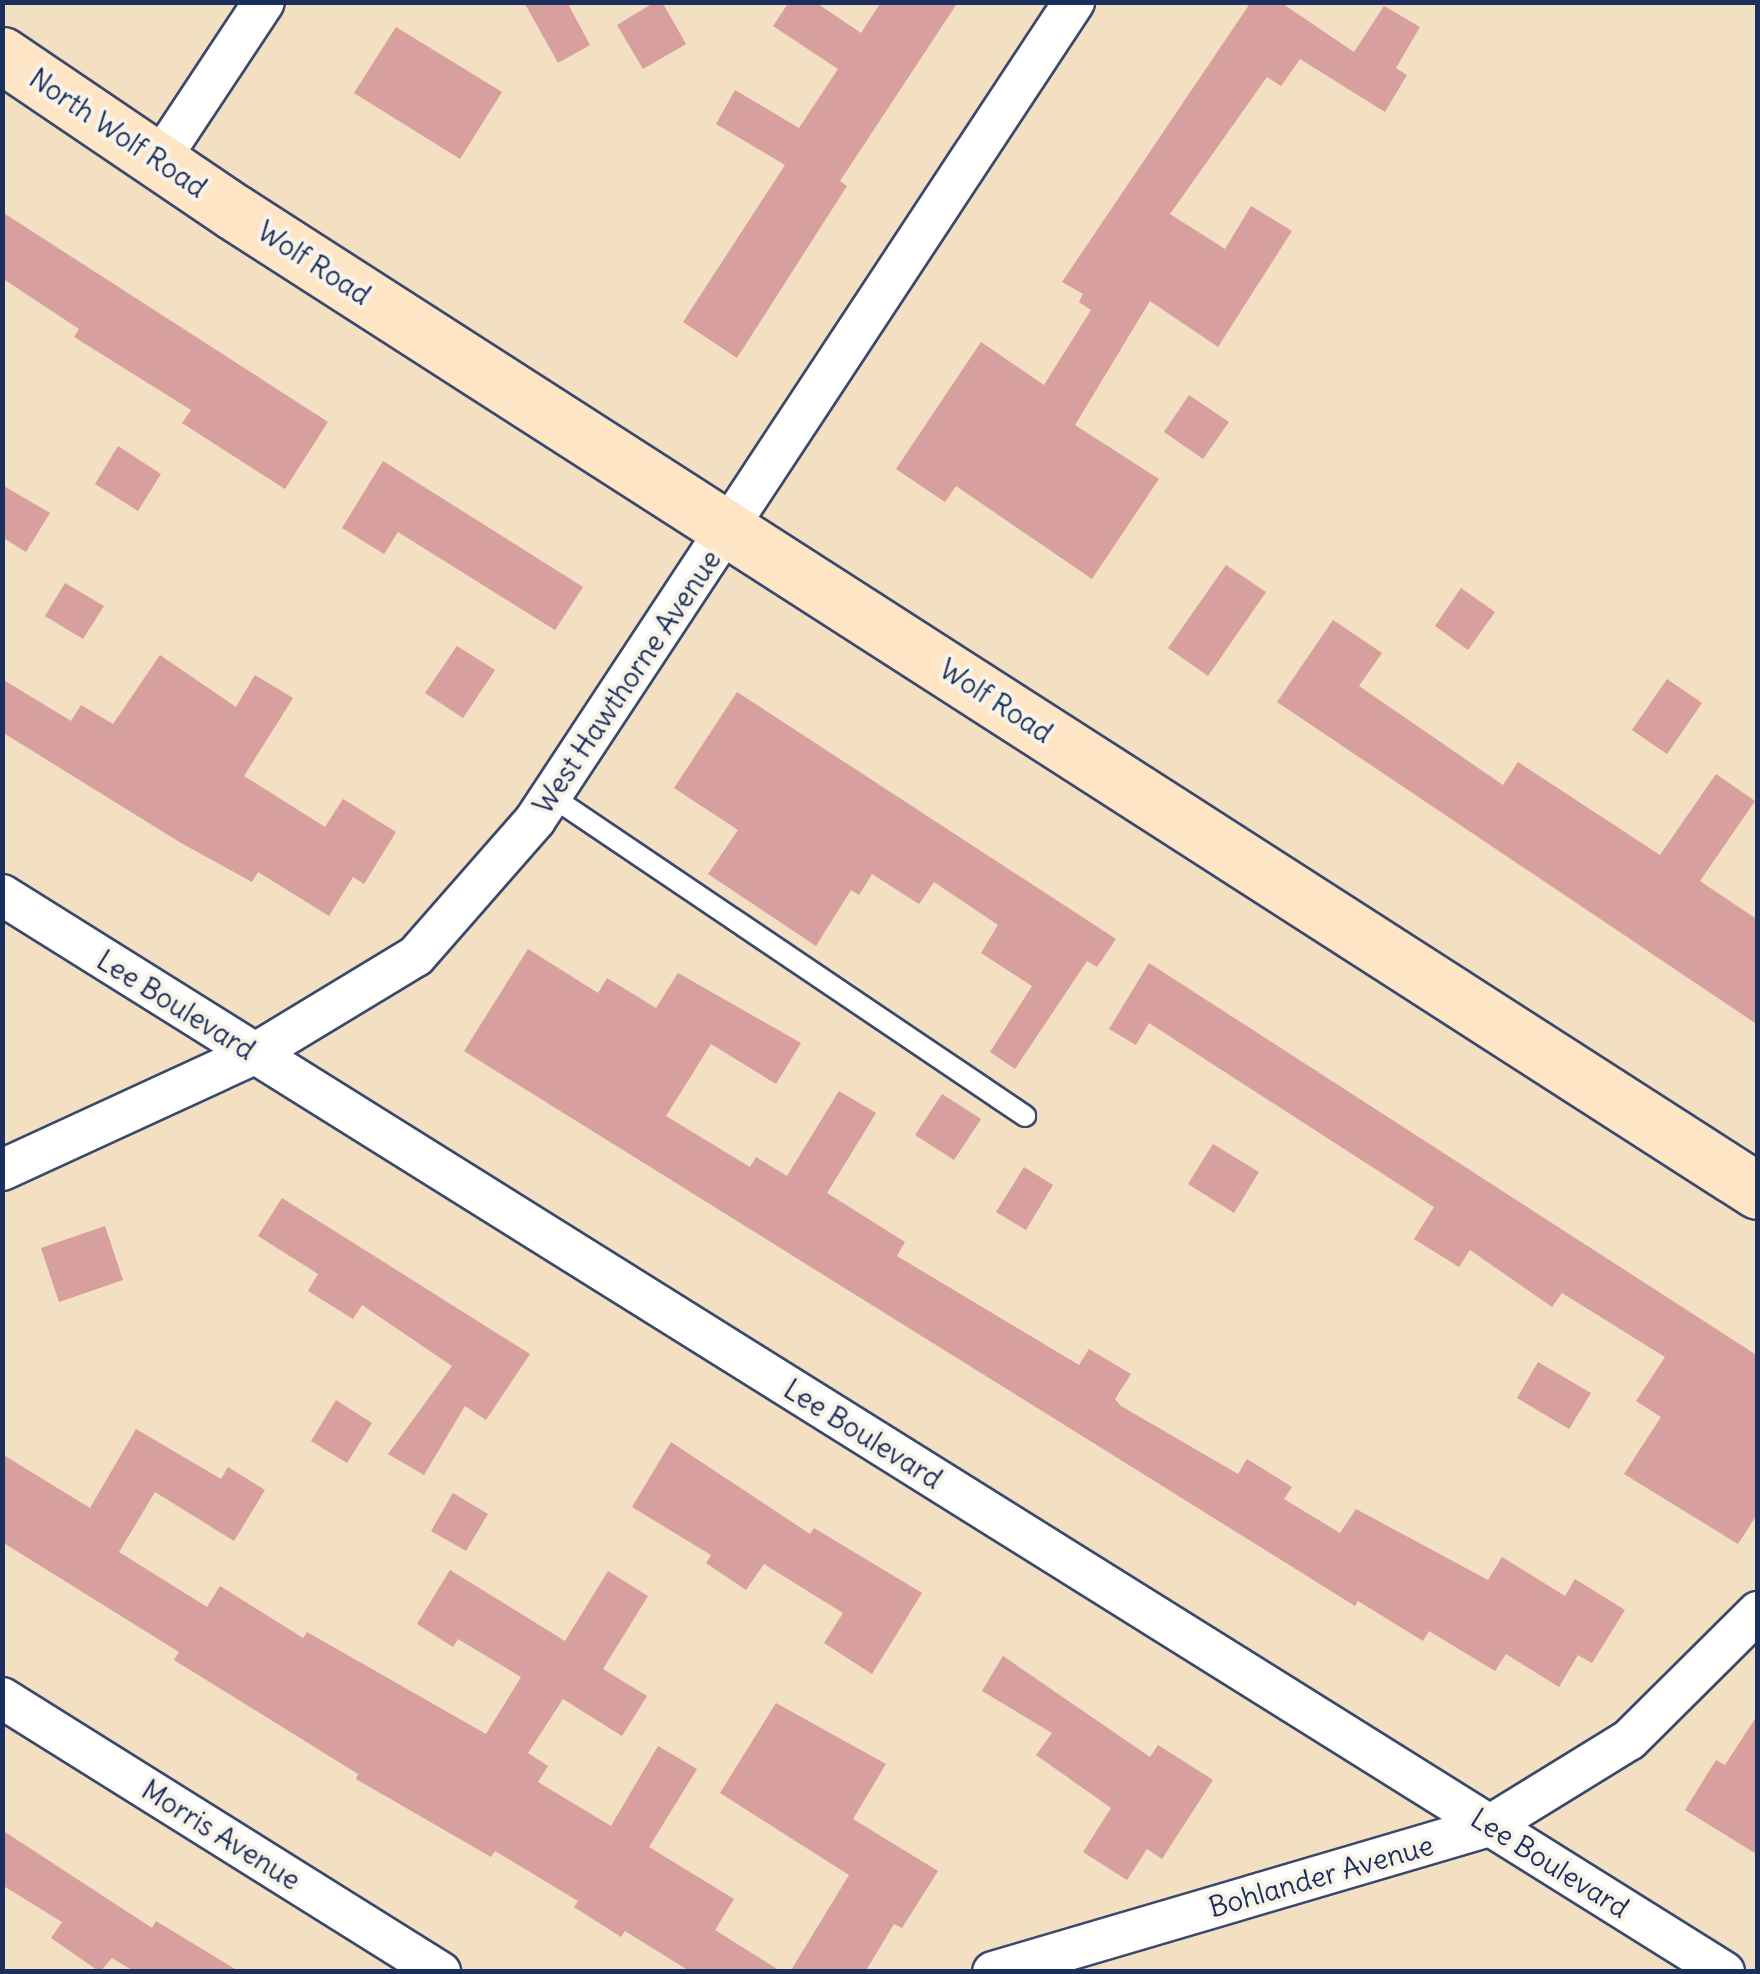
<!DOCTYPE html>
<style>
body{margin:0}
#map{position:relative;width:1760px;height:1974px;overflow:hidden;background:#f3dfc2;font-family:Delius,sans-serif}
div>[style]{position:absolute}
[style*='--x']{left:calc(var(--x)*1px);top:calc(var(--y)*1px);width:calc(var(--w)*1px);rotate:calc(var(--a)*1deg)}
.building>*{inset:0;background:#d79f9d}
.roads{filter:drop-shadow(2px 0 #3b496d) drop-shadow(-2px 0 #3b496d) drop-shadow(0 2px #3b496d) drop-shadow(0 -2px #3b496d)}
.lane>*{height:20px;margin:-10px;padding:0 10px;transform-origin:10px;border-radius:10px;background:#fff}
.street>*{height:40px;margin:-20px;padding:0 20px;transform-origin:20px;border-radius:20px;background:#fff}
.secondary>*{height:55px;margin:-27.5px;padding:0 27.5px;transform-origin:27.5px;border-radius:27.5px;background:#fde5c5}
span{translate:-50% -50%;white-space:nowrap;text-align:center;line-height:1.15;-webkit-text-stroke:8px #f7f3e8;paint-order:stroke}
.street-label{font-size:28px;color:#1b2f5e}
.frame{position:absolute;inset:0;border:5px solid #1b2f5e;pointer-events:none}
</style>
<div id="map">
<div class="building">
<i style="clip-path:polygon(524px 2px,567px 2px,590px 45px,558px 63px)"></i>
<i style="clip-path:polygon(655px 2px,662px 2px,686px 44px,643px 69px,617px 25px)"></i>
<i style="clip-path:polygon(789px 2px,815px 2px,861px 33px,881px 2px,958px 2px,840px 181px,847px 186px,737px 358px,683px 322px,785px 165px,716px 124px,735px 90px,799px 128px,838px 69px,773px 26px)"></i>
<i style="clip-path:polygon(1251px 2px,1280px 2px,1354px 52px,1384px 6px,1420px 27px,1396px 68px,1407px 75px,1385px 112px,1300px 59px,1281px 86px,1267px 77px,1170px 214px,1225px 249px,1251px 206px,1292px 231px,1218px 347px,1150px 301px,1075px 425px,1159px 479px,1092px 579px,956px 486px,945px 502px,896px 469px,981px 342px,1044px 385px,1091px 310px,1079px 302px,1083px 294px,1062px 282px)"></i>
<i style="clip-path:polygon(396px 27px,502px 92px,460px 159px,354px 93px)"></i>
<i style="clip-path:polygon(2px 212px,328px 422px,285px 489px,182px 423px,191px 410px,74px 337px,79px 329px,2px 278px)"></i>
<i style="clip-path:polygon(1189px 395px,1229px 422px,1203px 459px,1164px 432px)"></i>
<i style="clip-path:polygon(118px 446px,161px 474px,138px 511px,95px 484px)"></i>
<i style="clip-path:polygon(383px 461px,583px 587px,555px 630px,398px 532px,384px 554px,342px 528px)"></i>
<i style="clip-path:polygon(2px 485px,50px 513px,26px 552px,2px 537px)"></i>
<i style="clip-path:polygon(1226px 565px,1266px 592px,1208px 676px,1168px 648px)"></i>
<i style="clip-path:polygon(65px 583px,104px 606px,83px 639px,45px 616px)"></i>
<i style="clip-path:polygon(1461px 588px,1495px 612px,1468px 650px,1435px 626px)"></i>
<i style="clip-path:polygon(1333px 620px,1382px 653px,1359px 686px,1503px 785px,1518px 762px,1660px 855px,1716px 774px,1755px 801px,1700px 881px,1758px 920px,1758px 1025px,1277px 702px)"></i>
<i style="clip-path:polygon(457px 646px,495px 670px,463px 718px,425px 693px)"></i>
<i style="clip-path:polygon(160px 655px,236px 707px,255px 675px,293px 698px,244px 776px,325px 827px,343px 799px,396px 832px,364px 884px,353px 877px,329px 916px,258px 872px,252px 882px,181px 843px,2px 732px,2px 679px,71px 721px,81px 705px,113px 724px)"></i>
<i style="clip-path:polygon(1667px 679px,1702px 703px,1667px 754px,1632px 730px)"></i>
<i style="clip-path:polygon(737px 692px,1116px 939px,1097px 967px,1087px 961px,1015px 1069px,990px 1052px,1032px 986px,981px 953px,998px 925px,934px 882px,919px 904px,872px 874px,859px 895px,851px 890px,816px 946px,708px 874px,738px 830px,674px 788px)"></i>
<i style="clip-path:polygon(528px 949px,598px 993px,607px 978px,656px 1008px,678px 973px,801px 1043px,776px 1084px,711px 1044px,666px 1116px,750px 1167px,756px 1157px,787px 1176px,839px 1091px,876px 1113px,827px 1193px,905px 1242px,897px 1256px,1079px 1365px,1089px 1349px,1131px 1374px,1115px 1399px,1121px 1406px,1238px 1474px,1247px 1459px,1292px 1487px,1284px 1499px,1340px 1533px,1356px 1509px,1488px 1580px,1502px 1557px,1565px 1596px,1575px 1579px,1625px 1610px,1592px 1663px,1578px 1655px,1559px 1687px,1506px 1654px,1495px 1671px,1429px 1631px,1423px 1641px,1358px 1601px,1355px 1606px,464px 1051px)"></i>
<i style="clip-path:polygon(1149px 963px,1758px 1356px,1758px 1513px,1738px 1544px,1624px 1474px,1661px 1417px,1636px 1401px,1665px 1357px,1562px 1293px,1552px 1307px,1470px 1250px,1459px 1267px,1414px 1239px,1434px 1207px,1149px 1023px,1136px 1045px,1109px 1029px)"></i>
<i style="clip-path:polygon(942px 1094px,981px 1119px,954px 1160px,915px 1135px)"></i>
<i style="clip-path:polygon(1213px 1144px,1259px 1172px,1234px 1213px,1188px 1184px)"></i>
<i style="clip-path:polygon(1024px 1167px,1053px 1185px,1026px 1230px,996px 1212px)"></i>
<i style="clip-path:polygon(282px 1198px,530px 1354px,486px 1420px,465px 1406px,424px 1475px,388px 1454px,452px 1366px,362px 1305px,353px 1319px,308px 1291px,318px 1274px,258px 1236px)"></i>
<i style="clip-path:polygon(105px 1226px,123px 1280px,59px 1302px,41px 1248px)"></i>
<i style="clip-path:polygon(1538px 1362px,1591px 1393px,1569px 1429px,1517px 1398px)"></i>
<i style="clip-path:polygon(336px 1400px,372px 1423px,347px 1463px,311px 1441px)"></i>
<i style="clip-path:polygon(136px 1429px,221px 1479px,228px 1467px,265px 1490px,234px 1541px,155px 1492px,119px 1552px,207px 1607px,220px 1586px,303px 1638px,307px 1632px,486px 1734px,521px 1677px,458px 1639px,453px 1647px,417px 1624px,450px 1570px,565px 1641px,608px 1571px,648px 1596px,603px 1669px,647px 1696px,622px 1736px,563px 1699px,528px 1753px,548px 1766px,538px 1782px,611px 1826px,658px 1746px,697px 1769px,649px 1847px,734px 1899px,715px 1930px,782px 1972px,691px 1972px,625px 1931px,621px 1937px,574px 1907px,578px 1901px,495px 1851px,491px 1857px,356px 1779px,358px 1774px,174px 1660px,179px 1652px,2px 1542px,2px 1454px,90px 1508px)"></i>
<i style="clip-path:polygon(671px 1442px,810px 1534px,814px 1528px,922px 1593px,872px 1674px,824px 1643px,843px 1613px,764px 1564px,746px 1590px,706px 1563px,711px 1555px,632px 1507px)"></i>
<i style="clip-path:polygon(453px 1493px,488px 1514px,466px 1551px,431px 1531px)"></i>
<i style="clip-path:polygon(1003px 1656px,1150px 1757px,1158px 1745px,1213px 1780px,1162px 1859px,1147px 1849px,1127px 1880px,1083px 1852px,1111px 1808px,1036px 1755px,1052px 1733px,982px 1691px)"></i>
<i style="clip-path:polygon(776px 1703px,886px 1764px,853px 1819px,938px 1871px,902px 1928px,894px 1924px,865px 1972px,790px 1972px,849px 1875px,720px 1793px)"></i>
<i style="clip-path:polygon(1758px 1714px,1758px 1855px,1685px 1810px,1716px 1760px,1725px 1765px)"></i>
<i style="clip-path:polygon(2px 1830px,152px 1928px,156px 1921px,240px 1972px,135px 1972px,112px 1958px,100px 1972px,51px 1938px,62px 1922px,2px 1885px)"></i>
</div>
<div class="roads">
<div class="lane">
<i style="--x:551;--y:796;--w:572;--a:34.02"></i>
</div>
<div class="street">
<i style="--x:160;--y:159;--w:188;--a:-56.5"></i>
<i style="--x:2;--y:895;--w:2031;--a:32.02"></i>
<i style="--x:2;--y:1170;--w:277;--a:-24.7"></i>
<i style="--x:254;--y:1054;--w:189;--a:-31.2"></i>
<i style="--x:416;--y:956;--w:181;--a:-48.8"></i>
<i style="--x:535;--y:820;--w:980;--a:-56.62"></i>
<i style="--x:2;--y:1698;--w:517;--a:32.03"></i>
<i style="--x:993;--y:1972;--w:517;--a:-16.4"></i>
<i style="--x:1489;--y:1826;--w:164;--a:-31.6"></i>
<i style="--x:1629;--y:1740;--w:182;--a:-44.8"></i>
</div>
<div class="secondary">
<i style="--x:2;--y:55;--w:280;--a:34.1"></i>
<i style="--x:234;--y:212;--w:1811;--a:32.72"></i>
</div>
</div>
<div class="street-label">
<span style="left:118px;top:133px;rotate:34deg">North Wolf Road</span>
<span style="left:314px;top:263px;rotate:33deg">Wolf Road</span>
<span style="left:627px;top:682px;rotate:-56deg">West Hawthorne Avenue</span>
<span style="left:996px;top:701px;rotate:33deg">Wolf Road</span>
<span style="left:176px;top:1005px;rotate:32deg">Lee Boulevard</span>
<span style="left:863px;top:1434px;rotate:32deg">Lee Boulevard</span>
<span style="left:221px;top:1835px;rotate:32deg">Morris Avenue</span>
<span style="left:1550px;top:1863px;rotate:32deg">Lee Boulevard</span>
<span style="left:1321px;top:1876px;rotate:-16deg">Bohlander Avenue</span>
</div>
<div class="frame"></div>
</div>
